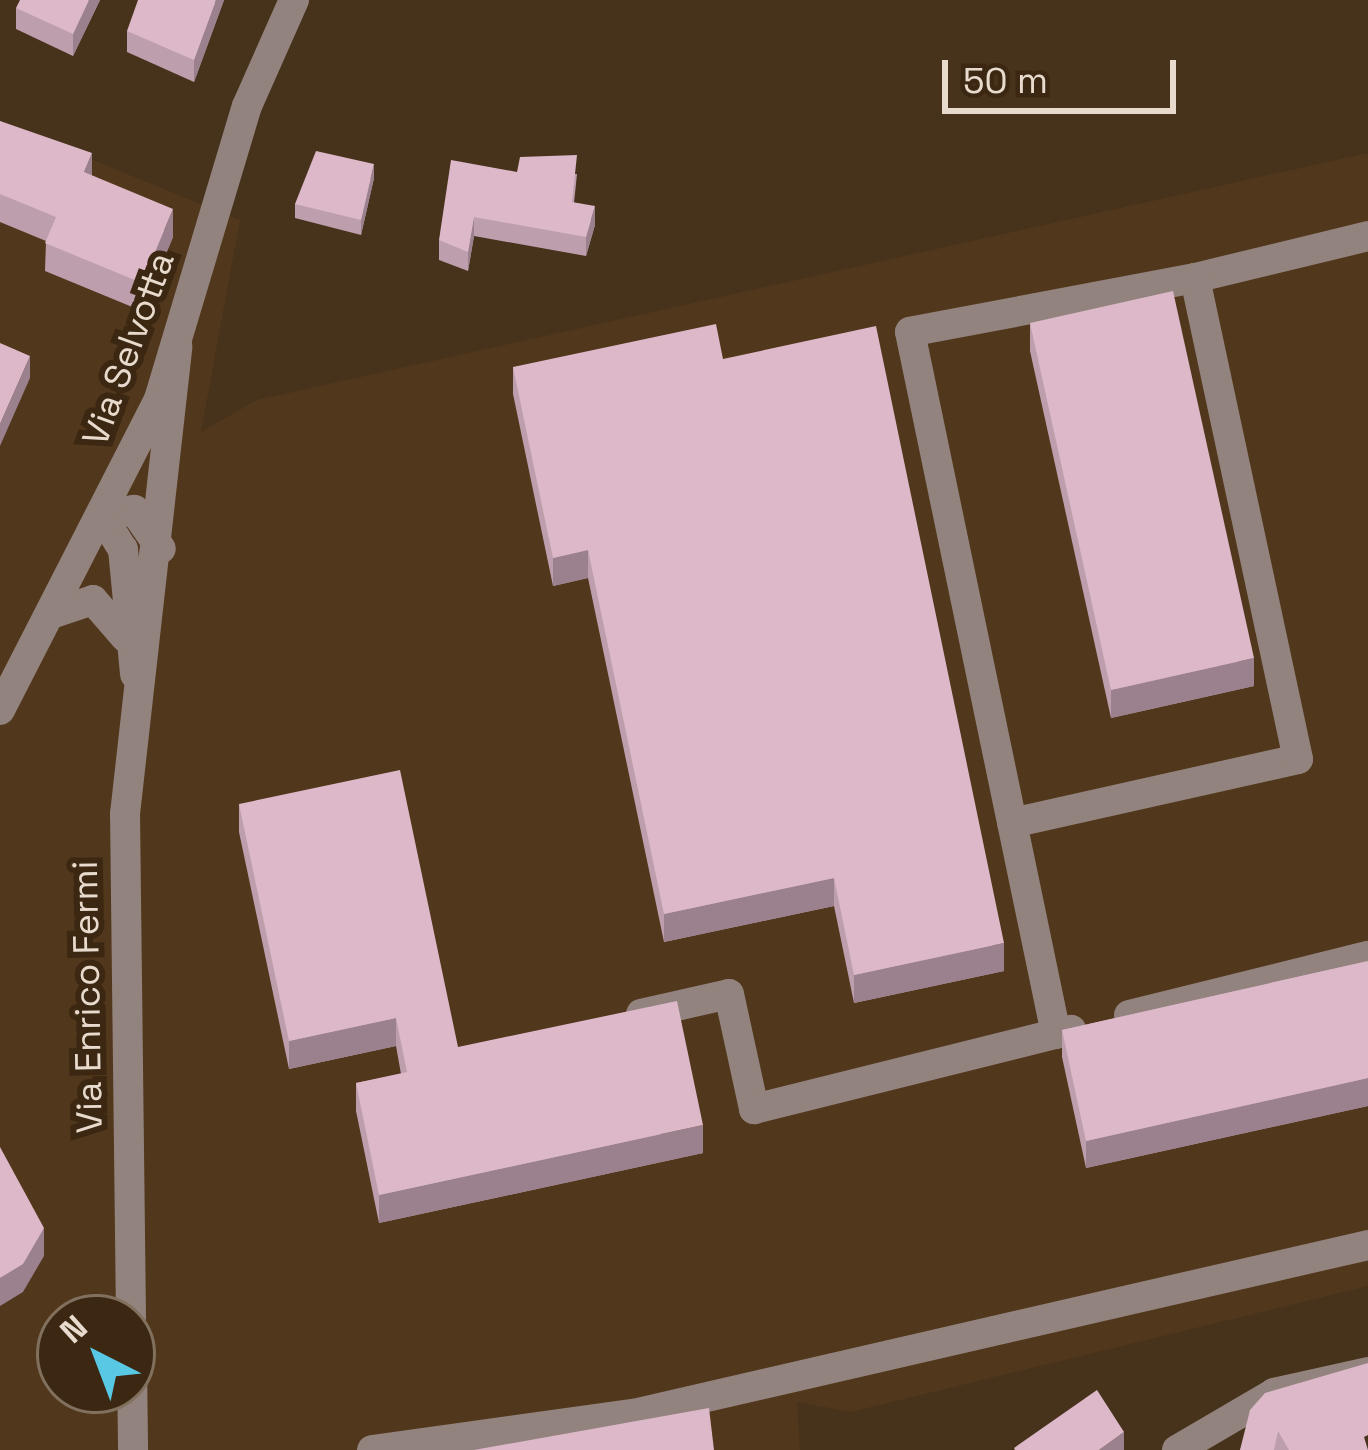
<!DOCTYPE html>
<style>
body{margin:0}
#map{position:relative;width:1368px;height:1450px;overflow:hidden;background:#47321c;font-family:"Space Grotesk",sans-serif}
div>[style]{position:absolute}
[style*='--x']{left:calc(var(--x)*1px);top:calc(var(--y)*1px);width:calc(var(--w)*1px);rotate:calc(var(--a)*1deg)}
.built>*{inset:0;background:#51371b}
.minor>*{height:30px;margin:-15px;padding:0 15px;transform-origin:15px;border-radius:15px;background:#93837e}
.wall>*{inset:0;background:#bd9ead}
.shaded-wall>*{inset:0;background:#9a818d}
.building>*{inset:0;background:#dcb8c9}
span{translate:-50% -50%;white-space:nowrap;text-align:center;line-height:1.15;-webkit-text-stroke:12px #3c2812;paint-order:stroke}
.street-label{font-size:36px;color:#e8dbce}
.north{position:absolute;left:36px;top:1294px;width:120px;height:120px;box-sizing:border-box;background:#3c2812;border:3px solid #81705d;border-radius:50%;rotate:318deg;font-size:33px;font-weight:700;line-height:48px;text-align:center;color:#e8dbce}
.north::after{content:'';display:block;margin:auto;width:42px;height:54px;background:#59c8e4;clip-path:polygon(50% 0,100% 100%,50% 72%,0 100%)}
.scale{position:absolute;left:942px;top:60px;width:234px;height:54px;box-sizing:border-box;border:6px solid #e8dbce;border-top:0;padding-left:15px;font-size:36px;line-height:42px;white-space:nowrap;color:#e8dbce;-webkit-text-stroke:9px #3c2812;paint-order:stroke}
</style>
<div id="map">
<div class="built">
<i style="clip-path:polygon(evenodd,0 122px,240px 220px,201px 432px,257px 400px,1368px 153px,1368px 1286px,851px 1412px,797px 1402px,800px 1450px,0 1450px,0 122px,60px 1318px,132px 1318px,132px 1390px,60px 1390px,60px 1318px)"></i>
</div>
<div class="minor">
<i style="--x:1195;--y:278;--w:178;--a:-13.6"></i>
<i style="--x:102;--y:516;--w:39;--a:58"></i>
<i style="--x:123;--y:549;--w:126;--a:84.5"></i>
<i style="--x:102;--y:516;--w:33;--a:-11"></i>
<i style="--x:134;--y:510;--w:47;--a:55.3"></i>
<i style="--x:51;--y:614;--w:44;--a:-18.4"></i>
<i style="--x:93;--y:600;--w:49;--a:49.1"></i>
<i style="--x:0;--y:710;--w:349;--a:-62.9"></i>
<i style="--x:159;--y:399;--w:306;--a:-73.3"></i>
<i style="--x:247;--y:106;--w:116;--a:-66.1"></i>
<i style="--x:1012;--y:823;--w:293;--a:-12.6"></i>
<i style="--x:1298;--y:759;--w:492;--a:-102.1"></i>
<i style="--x:1195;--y:278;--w:290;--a:169.3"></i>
<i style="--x:910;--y:332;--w:717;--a:78.25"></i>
<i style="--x:641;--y:1014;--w:90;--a:-12.8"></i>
<i style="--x:729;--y:994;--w:118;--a:77.7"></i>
<i style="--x:754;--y:1109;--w:327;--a:-14"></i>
<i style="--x:1129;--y:1015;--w:246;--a:-13.9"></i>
<i style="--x:131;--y:1318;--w:504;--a:-90.68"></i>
<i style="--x:125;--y:814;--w:470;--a:-83.6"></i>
<i style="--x:132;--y:1363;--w:87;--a:89.3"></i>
<i style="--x:372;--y:1450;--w:263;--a:-7.9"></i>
<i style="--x:633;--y:1414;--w:754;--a:-12.95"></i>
<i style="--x:1177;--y:1450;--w:113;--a:-30.4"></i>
<i style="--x:1274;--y:1393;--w:96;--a:-12.6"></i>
</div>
<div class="wall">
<i style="clip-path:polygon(100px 0,73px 56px,16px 29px,16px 8px)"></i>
<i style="clip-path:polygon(224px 0,194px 82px,127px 52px,127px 31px)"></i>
<i style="clip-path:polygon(0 121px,92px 176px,173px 237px,142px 311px,45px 271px,46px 241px,0 222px)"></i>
<i style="clip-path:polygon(517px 172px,577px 174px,574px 203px,595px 225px,586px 256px,474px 236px,468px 271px,439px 260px,439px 240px)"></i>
<i style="clip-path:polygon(374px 178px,361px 235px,295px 218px,295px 204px)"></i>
<i style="clip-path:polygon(1030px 323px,1254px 686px,1111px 718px,1030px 351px)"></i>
<i style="clip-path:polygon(723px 359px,1004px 971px,854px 1003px,834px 906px,664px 942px,588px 578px,553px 586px,513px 394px,513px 367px)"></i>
<i style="clip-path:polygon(239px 804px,458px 1047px,703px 1153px,379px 1223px,356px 1111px,356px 1083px,401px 1074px,396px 1046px,289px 1069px,239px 832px)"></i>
<i style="clip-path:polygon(1368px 961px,1368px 1106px,1086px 1168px,1062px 1057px,1062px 1030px)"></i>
<i style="clip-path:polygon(1265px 1393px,1368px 1450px,1240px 1450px)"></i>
</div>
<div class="shaded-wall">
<i style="clip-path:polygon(89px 0,100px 0,73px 56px,73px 34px)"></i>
<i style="clip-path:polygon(216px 0,224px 0,194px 82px,194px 60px)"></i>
<i style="clip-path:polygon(92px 153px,92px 181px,84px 172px)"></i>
<i style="clip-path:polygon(374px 164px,374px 178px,361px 235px,361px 220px)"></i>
<i style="clip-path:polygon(595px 206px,595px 225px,586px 256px,586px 237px)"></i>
<i style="clip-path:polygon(173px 209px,173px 237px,142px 311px,142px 283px)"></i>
<i style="clip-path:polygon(474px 217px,474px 236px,468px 271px,468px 252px)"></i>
<i style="clip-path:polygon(30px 356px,30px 378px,0 446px,0 424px)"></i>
<i style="clip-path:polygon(588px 550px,588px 578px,553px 586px,553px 558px)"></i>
<i style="clip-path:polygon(1254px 658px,1254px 686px,1111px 718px,1111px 690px)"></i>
<i style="clip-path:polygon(834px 878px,834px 906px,664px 942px,664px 914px)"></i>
<i style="clip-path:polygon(1004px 943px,1004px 971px,854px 1003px,854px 975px)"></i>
<i style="clip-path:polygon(396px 1018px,396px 1046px,289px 1069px,289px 1041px)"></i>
<i style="clip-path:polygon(1368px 1078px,1368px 1106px,1086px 1168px,1086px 1141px)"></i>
<i style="clip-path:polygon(703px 1125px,703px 1153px,379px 1223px,379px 1195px)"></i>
<i style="clip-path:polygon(44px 1228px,44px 1256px,23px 1292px,0 1306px,0 1278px)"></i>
<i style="clip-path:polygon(1124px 1432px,1124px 1450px,1099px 1450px)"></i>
</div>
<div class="building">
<i style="clip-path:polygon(20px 0,89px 0,73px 34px,16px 8px)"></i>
<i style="clip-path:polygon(138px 0,216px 0,194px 60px,127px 31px)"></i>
<i style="clip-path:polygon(0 121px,92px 153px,84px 172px,173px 209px,142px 283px,45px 243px,56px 217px,0 194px)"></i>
<i style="clip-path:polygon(316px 151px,374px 164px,361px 220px,295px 204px)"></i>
<i style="clip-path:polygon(577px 155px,572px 202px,595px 206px,586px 237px,474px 217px,468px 252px,439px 240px,451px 160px,517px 172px,520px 157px)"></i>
<i style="clip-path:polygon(1173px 291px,1254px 658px,1111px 690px,1030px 323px)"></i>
<i style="clip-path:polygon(716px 324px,723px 359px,876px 326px,1004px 943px,854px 975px,834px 878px,664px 914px,588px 550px,553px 558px,513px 367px)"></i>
<i style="clip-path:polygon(0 343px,30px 356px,0 424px)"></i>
<i style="clip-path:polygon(400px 770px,458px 1047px,677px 1001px,703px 1125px,379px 1195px,356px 1083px,407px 1072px,396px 1018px,289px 1041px,239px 804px)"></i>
<i style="clip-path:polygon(1368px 961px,1368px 1078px,1086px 1141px,1062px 1030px)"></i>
<i style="clip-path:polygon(0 1147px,44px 1228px,23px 1264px,0 1278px)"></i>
<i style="clip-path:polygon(1368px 1363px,1368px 1435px,1364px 1437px,1368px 1450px,1289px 1450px,1278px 1431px,1274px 1450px,1240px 1450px,1250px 1410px,1265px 1393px)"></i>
<i style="clip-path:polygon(1097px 1390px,1124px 1432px,1099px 1450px,1015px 1450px,1014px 1448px)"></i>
<i style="clip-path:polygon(709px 1408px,714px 1450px,474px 1450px)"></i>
</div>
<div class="street-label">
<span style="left:129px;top:349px;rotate:-70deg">Via Selvotta</span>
<span style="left:88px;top:997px;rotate:-91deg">Via Enrico Fermi</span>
</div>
<div class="north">N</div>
<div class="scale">50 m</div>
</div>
